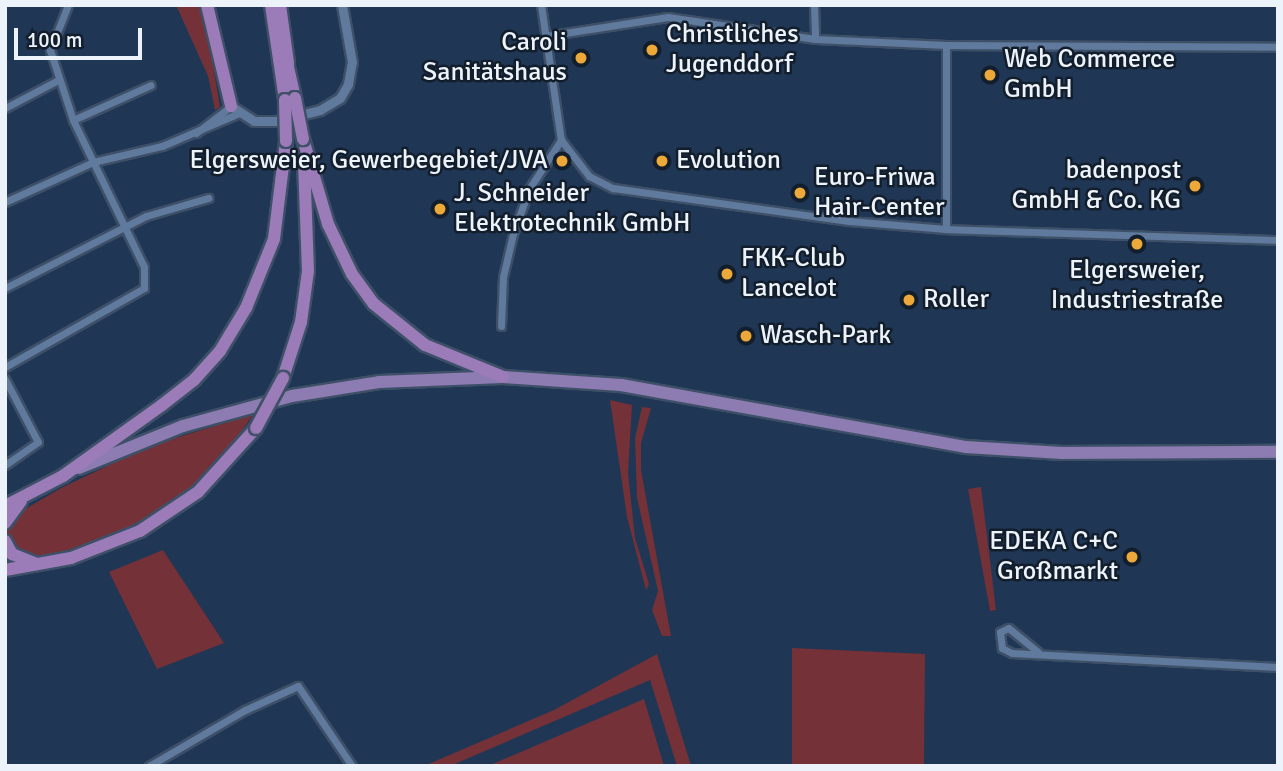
<!DOCTYPE html>
<meta charset="utf-8">
<style>
body{margin:0}
#map{position:relative;width:1283px;height:771px;overflow:hidden;background:#1f3655;font-family:Signika,sans-serif}
div>[style]{position:absolute}
[style*='--x']{left:calc(var(--x)*1px);top:calc(var(--y)*1px);width:calc(var(--w)*1px);rotate:calc(var(--a)*1deg)}
.green>*{inset:0;background:#743138}
.roads{filter:drop-shadow(2px 0 #3e5068) drop-shadow(-2px 0 #3e5068) drop-shadow(0 2px #3e5068) drop-shadow(0 -2px #3e5068)}
.minor>*{height:7px;margin:-3.5px;padding:0 3.5px;transform-origin:3.5px;border-radius:3.5px;background:#607a9d}
.tertiary>*{height:9px;margin:-4.5px;padding:0 4.5px;transform-origin:4.5px;border-radius:4.5px;background:#607a9d}
.primary>*{height:12px;margin:-6px;padding:0 6px;transform-origin:6px;border-radius:6px;background:#8d7cb1}
.trunk>*{height:12px;margin:-6px;padding:0 6px;transform-origin:6px;border-radius:6px;background:#9c7cb8}
.bridges{filter:drop-shadow(2px 0 #3e5068) drop-shadow(-2px 0 #3e5068) drop-shadow(0 2px #3e5068) drop-shadow(0 -2px #3e5068)}
.trunk-bridge>*{height:12px;margin:-6px;padding:0 6px;transform-origin:6px;border-radius:6px;background:#9c7cb8}
.dots>*{width:19px;height:19px;translate:-50% -50%;box-sizing:border-box;border:4px solid #131e2c;border-radius:50%}
span{translate:-50% -50%;white-space:nowrap;text-align:center;line-height:1.15;-webkit-text-stroke:5px #131e2c;paint-order:stroke}
.poi-label{font-size:26px;color:#edf3fb}
.left{translate:0 -50%;text-align:left}
.right{translate:-100% -50%;text-align:right}
.frame{position:absolute;inset:0;border:7px solid #edf3fb;pointer-events:none}
.scale{position:absolute;left:14px;top:28px;width:128px;height:32px;box-sizing:border-box;border:4px solid #edf3fb;border-top:0;padding-left:9px;font-size:21px;line-height:24px;white-space:nowrap;color:#edf3fb;-webkit-text-stroke:5px #131e2c;paint-order:stroke}
</style>
<div id="map">
<div class="green">
<i style="clip-path:polygon(176px 5px,203px 5px,220px 107px,215px 110px,208px 76px)"></i>
<i style="clip-path:polygon(610px 400px,632px 405px,628px 473px,635px 538px,649px 584px,646px 590px,627px 517px)"></i>
<i style="clip-path:polygon(642px 407px,651px 408px,641px 443px,641px 470px,671px 636px,662px 636px,652px 610px,658px 591px,637px 498px,635px 438px)"></i>
<i style="clip-path:polygon(254px 414px,218px 463px,187px 494px,101px 544px,35px 559px,22px 557px,7px 539px,7px 526px,15px 515px,61px 488px,149px 446px)"></i>
<i style="clip-path:polygon(981px 487px,996px 610px,990px 611px,968px 489px)"></i>
<i style="clip-path:polygon(163px 550px,224px 643px,157px 669px,109px 572px)"></i>
<i style="clip-path:polygon(792px 648px,925px 654px,924px 766px,792px 766px)"></i>
<i style="clip-path:polygon(657px 654px,691px 766px,677px 766px,650px 680px,450px 766px,424px 766px,554px 710px)"></i>
<i style="clip-path:polygon(644px 699px,664px 766px,488px 766px)"></i>
</div>
<div class="roads">
<div class="minor">
<i style="--x:541;--y:5;--w:136;--a:81.6"></i>
<i style="--x:561;--y:140;--w:46;--a:52.1"></i>
<i style="--x:589;--y:176;--w:27;--a:27"></i>
<i style="--x:613;--y:188;--w:238;--a:8"></i>
<i style="--x:849;--y:221;--w:97;--a:4.7"></i>
<i style="--x:946;--y:229;--w:332;--a:1.9"></i>
<i style="--x:814;--y:5;--w:34;--a:88"></i>
<i style="--x:546;--y:36;--w:123;--a:-8.9"></i>
<i style="--x:668;--y:17;--w:149;--a:8.5"></i>
<i style="--x:815;--y:39;--w:131;--a:2.6"></i>
<i style="--x:946;--y:45;--w:332;--a:0.3"></i>
<i style="--x:946;--y:45;--w:184;--a:90"></i>
<i style="--x:5;--y:108;--w:60;--a:-27.8"></i>
<i style="--x:73;--y:120;--w:85;--a:-24.2"></i>
<i style="--x:196;--y:133;--w:44;--a:-37.6"></i>
<i style="--x:5;--y:202;--w:97;--a:-24.4"></i>
<i style="--x:93;--y:162;--w:71;--a:-13.1"></i>
<i style="--x:162;--y:146;--w:82;--a:-23.1"></i>
<i style="--x:5;--y:288;--w:158;--a:-27.1"></i>
<i style="--x:146;--y:216;--w:65;--a:-16.2"></i>
<i style="--x:501;--y:326;--w:49;--a:-87.7"></i>
<i style="--x:503;--y:277;--w:44;--a:-76.9"></i>
<i style="--x:513;--y:234;--w:48;--a:-70.4"></i>
<i style="--x:529;--y:189;--w:59;--a:-56.9"></i>
<i style="--x:5;--y:367;--w:160;--a:-29.6"></i>
<i style="--x:144;--y:288;--w:21;--a:-90"></i>
<i style="--x:144;--y:267;--w:163;--a:-115.8"></i>
<i style="--x:73;--y:120;--w:74;--a:-108.2"></i>
<i style="--x:50;--y:50;--w:48;--a:-68.2"></i>
<i style="--x:5;--y:379;--w:71;--a:62.4"></i>
<i style="--x:38;--y:442;--w:40;--a:145.1"></i>
<i style="--x:1038;--y:652;--w:38;--a:-141"></i>
<i style="--x:1008;--y:628;--w:9;--a:153"></i>
<i style="--x:1000;--y:632;--w:16;--a:83"></i>
<i style="--x:1002;--y:648;--w:11;--a:27"></i>
<i style="--x:1012;--y:653;--w:266;--a:3"></i>
<i style="--x:149;--y:766;--w:111;--a:-30.3"></i>
<i style="--x:245;--y:710;--w:58;--a:-24.4"></i>
<i style="--x:298;--y:686;--w:97;--a:56"></i>
</div>
<div class="tertiary">
<i style="--x:231;--y:106;--w:27;--a:33"></i>
<i style="--x:254;--y:121;--w:22;--a:0"></i>
<i style="--x:276;--y:121;--w:45;--a:-14"></i>
<i style="--x:320;--y:110;--w:23;--a:-31"></i>
<i style="--x:340;--y:98;--w:16;--a:-60"></i>
<i style="--x:348;--y:84;--w:22;--a:-80"></i>
<i style="--x:352;--y:62;--w:58;--a:-100"></i>
</div>
<div class="primary">
<i style="--x:79;--y:468;--w:112;--a:-22"></i>
<i style="--x:183;--y:426;--w:113;--a:-15.4"></i>
<i style="--x:292;--y:396;--w:88;--a:-9.1"></i>
<i style="--x:379;--y:382;--w:124;--a:-2.3"></i>
<i style="--x:503;--y:377;--w:118;--a:3.9"></i>
<i style="--x:621;--y:385;--w:351;--a:10.2"></i>
<i style="--x:966;--y:447;--w:96;--a:3.6"></i>
<i style="--x:1062;--y:453;--w:216;--a:-0.3"></i>
</div>
<div class="trunk">
<i style="--x:207;--y:5;--w:104;--a:76.6"></i>
<i style="--x:271;--y:5;--w:96;--a:81.6"></i>
<i style="--x:280;--y:5;--w:59;--a:82.1"></i>
<i style="--x:285;--y:54;--w:45;--a:77.2"></i>
<i style="--x:303;--y:139;--w:89;--a:73.6"></i>
<i style="--x:328;--y:224;--w:55;--a:64.4"></i>
<i style="--x:352;--y:274;--w:37;--a:54"></i>
<i style="--x:374;--y:304;--w:65;--a:38.8"></i>
<i style="--x:425;--y:345;--w:84;--a:22.3"></i>
<i style="--x:283;--y:378;--w:59;--a:-72.2"></i>
<i style="--x:301;--y:322;--w:51;--a:-82.2"></i>
<i style="--x:308;--y:271;--w:110;--a:-92.1"></i>
<i style="--x:5;--y:506;--w:65;--a:-27.3"></i>
<i style="--x:63;--y:476;--w:122;--a:-35.6"></i>
<i style="--x:162;--y:405;--w:41;--a:-38"></i>
<i style="--x:194;--y:380;--w:39;--a:-48"></i>
<i style="--x:220;--y:351;--w:50;--a:-58.8"></i>
<i style="--x:246;--y:308;--w:74;--a:-67.9"></i>
<i style="--x:274;--y:239;--w:99;--a:-83"></i>
<i style="--x:5;--y:523;--w:27;--a:-54"></i>
<i style="--x:5;--y:541;--w:15;--a:62"></i>
<i style="--x:12;--y:554;--w:27;--a:22"></i>
<i style="--x:5;--y:570;--w:67;--a:-10.3"></i>
<i style="--x:71;--y:558;--w:74;--a:-21.4"></i>
<i style="--x:140;--y:531;--w:70;--a:-33.9"></i>
<i style="--x:198;--y:492;--w:86;--a:-47.8"></i>
</div>
</div>
<div class="bridges">
<div class="trunk-bridge">
<i style="--x:295;--y:98;--w:42;--a:79"></i>
<i style="--x:285;--y:100;--w:41;--a:88.6"></i>
<i style="--x:256;--y:428;--w:57;--a:-61.6"></i>
</div>
</div>
<div class="dots">
<i style="left:652px;top:50px;background:#eca93a"></i>
<i style="left:581px;top:58px;background:#eca93a"></i>
<i style="left:990px;top:75px;background:#eca93a"></i>
<i style="left:562px;top:161px;background:#eca93a"></i>
<i style="left:662px;top:161px;background:#eca93a"></i>
<i style="left:1195px;top:186px;background:#eca93a"></i>
<i style="left:800px;top:193px;background:#eca93a"></i>
<i style="left:440px;top:209px;background:#eca93a"></i>
<i style="left:1137px;top:244px;background:#eca93a"></i>
<i style="left:727px;top:274px;background:#eca93a"></i>
<i style="left:909px;top:300px;background:#eca93a"></i>
<i style="left:746px;top:336px;background:#eca93a"></i>
<i style="left:1132px;top:557px;background:#eca93a"></i>
</div>
<div class="poi-label">
<span class="left" style="left:666px;top:50px">Christliches<br>Jugenddorf</span>
<span class="right" style="left:567px;top:58px">Caroli<br>Sanitätshaus</span>
<span class="left" style="left:1004px;top:75px">Web Commerce<br>GmbH</span>
<span class="right" style="left:548px;top:161px">Elgersweier, Gewerbegebiet/JVA</span>
<span class="left" style="left:676px;top:161px">Evolution</span>
<span class="right" style="left:1181px;top:186px">badenpost<br>GmbH &amp; Co. KG</span>
<span class="left" style="left:814px;top:193px">Euro-Friwa<br>Hair-Center</span>
<span class="left" style="left:454px;top:209px">J. Schneider<br>Elektrotechnik GmbH</span>
<span class="left" style="left:741px;top:274px">FKK-Club<br>Lancelot</span>
<span style="left:1137px;top:286px">Elgersweier,<br>Industriestraße</span>
<span class="left" style="left:923px;top:300px">Roller</span>
<span class="left" style="left:760px;top:336px">Wasch-Park</span>
<span class="right" style="left:1118px;top:557px">EDEKA C+C<br>Großmarkt</span>
</div>
<div class="frame"></div>
<div class="scale">100 m</div>
</div>
